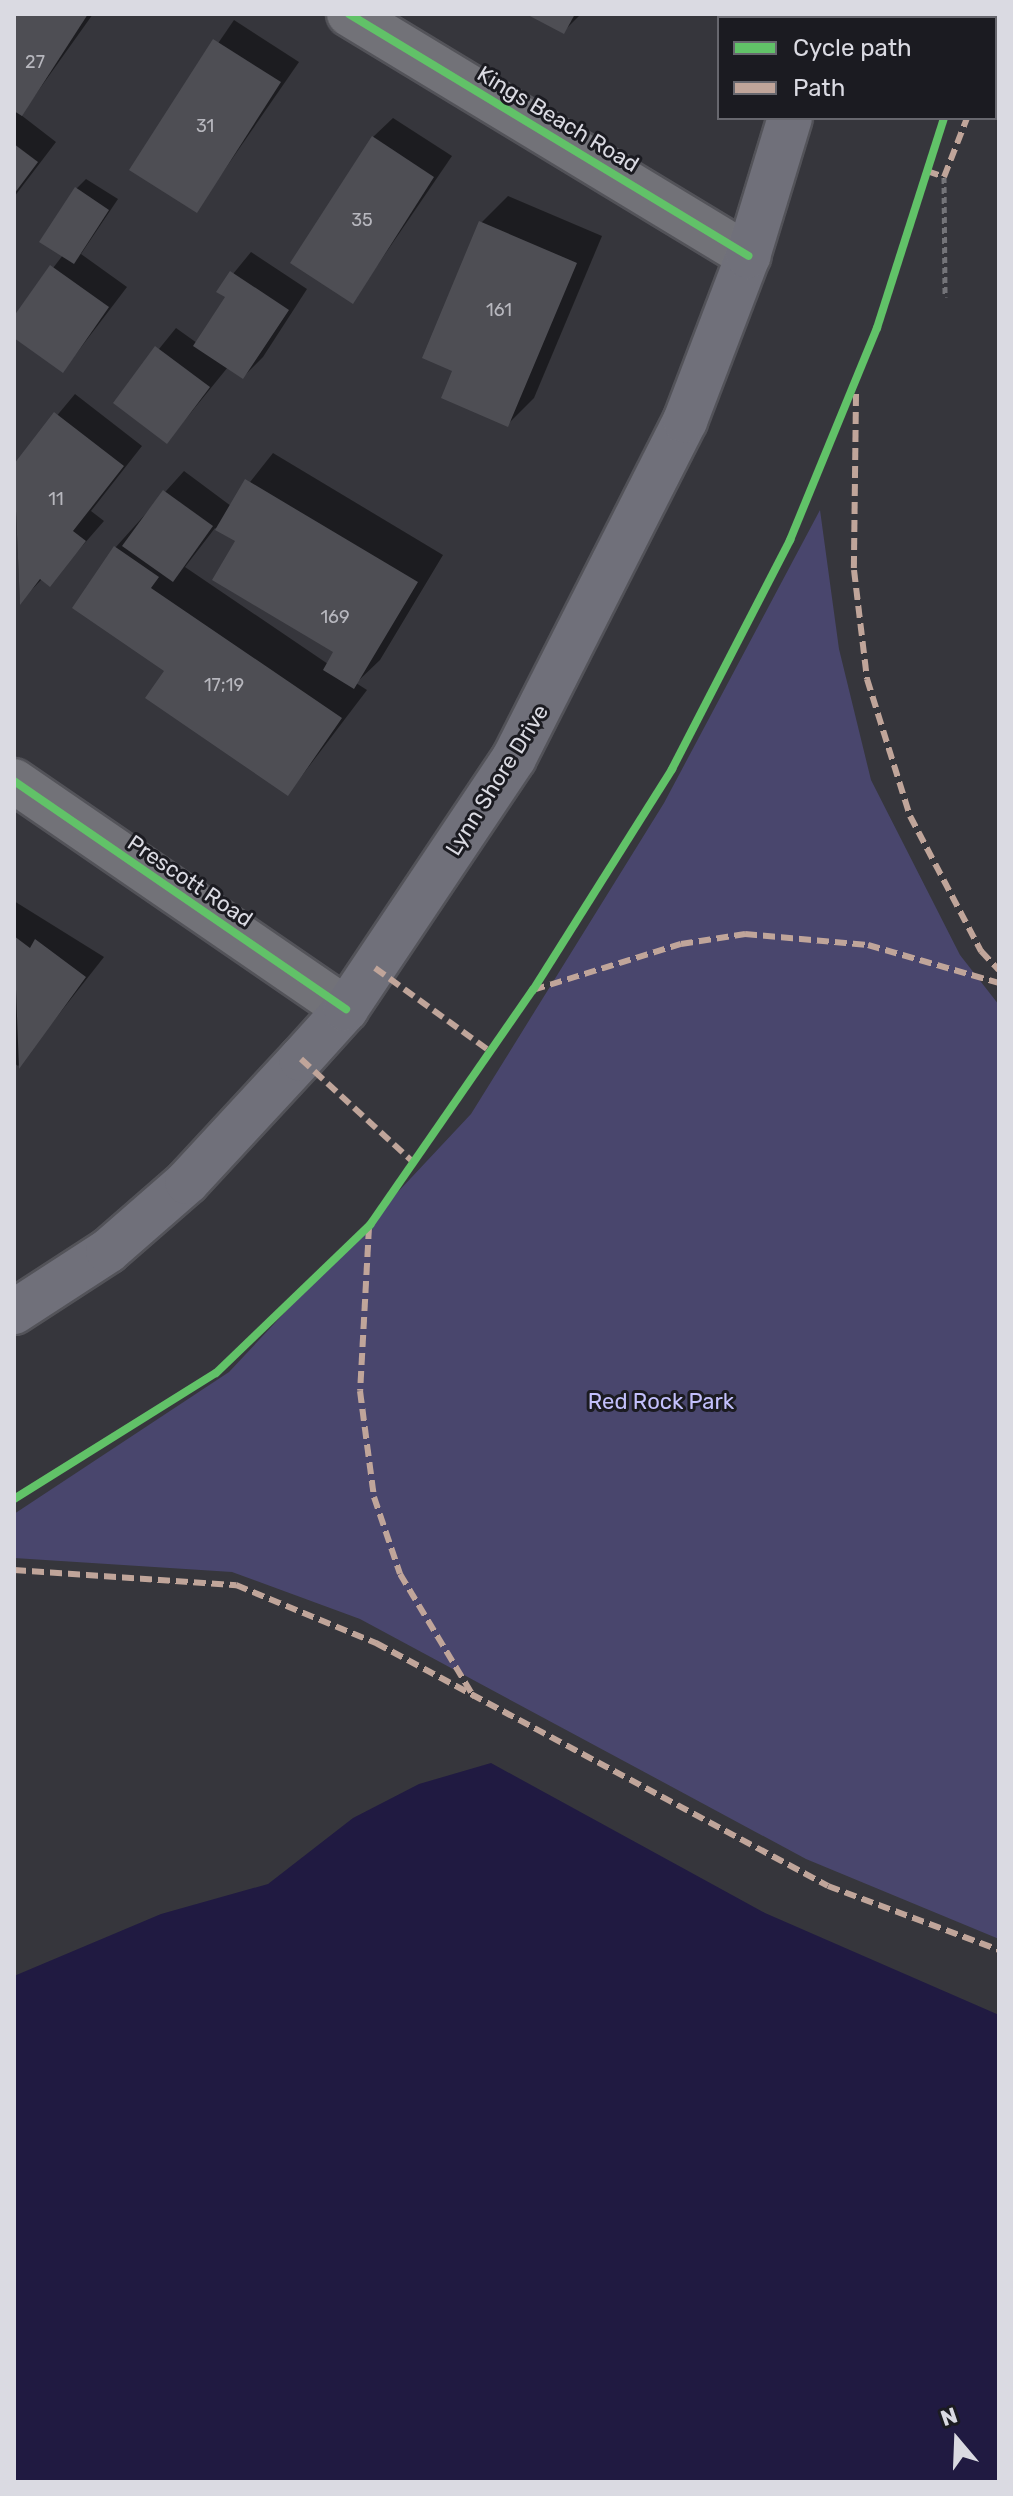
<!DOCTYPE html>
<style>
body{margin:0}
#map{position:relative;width:1013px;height:2496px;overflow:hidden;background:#36363c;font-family:Rubik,sans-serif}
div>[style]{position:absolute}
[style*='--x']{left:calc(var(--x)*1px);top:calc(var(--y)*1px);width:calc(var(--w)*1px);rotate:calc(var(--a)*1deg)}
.green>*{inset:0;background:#49466d}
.water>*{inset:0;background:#201a41}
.shadow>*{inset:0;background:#0007}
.building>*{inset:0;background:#4e4e54}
.path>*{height:5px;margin-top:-2.5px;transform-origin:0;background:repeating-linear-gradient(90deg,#747479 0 6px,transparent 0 10px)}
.roads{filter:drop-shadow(2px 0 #535359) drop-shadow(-2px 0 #535359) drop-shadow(0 2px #535359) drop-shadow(0 -2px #535359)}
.minor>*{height:44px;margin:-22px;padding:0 22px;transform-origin:22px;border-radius:22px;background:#727278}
.trunk>*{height:44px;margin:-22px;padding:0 22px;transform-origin:22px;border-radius:22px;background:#70707a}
.quiet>*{height:6px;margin-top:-3px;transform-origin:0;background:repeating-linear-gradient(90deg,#c0a59a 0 12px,transparent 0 18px)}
.cycleway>*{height:8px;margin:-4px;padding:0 4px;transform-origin:4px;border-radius:4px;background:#61c268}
span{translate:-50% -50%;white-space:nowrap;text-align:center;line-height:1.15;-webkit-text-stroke:6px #1b1b21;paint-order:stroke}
.number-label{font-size:18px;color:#b7b7be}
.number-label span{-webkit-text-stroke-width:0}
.street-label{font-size:22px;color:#dadae2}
.park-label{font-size:22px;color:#c3c0fc}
.frame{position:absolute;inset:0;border:16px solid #dadae2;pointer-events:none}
.legend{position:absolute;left:717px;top:16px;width:280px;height:104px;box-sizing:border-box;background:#1b1b21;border:2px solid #67676e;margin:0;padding:10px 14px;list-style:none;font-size:24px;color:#dadae2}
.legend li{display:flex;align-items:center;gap:16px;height:40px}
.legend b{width:40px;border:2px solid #67676e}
.north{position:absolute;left:917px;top:2400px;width:80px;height:80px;-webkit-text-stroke:6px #1b1b21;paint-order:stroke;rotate:341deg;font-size:22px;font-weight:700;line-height:32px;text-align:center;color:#dadae2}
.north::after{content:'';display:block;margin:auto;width:28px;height:36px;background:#dadae2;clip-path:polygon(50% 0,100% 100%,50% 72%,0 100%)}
</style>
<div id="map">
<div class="green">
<i style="clip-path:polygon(820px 510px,839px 649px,871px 780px,960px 955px,999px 1005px,999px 1939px,806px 1859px,360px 1619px,232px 1572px,14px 1558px,14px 1514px,229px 1372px,471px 1114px,664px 803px)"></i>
</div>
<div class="water">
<i style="clip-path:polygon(491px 1763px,765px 1913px,999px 2015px,999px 2482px,14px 2482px,14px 1976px,161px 1914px,268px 1884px,353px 1818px,419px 1784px)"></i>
</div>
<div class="shadow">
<i style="clip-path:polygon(14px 14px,93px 14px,21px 115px,56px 142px,14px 197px)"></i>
<i style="clip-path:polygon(530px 14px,581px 14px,563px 32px)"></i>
<i style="clip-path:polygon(234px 20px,299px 62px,196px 211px,132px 169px)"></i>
<i style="clip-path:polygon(393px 118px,452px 156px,353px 301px,373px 137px)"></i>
<i style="clip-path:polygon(86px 179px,118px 199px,81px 254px,127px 287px,63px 371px,14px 336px,14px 319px,63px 255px,76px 189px)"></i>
<i style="clip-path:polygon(508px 196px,602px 236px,534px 398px,507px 425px,454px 370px,481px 223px)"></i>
<i style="clip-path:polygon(251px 252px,307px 289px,263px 357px,243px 377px,228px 367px,167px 442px,116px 402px,176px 328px,197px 343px,228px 297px,219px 291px)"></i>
<i style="clip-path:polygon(75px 394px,142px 446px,91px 511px,104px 521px,49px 584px,42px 579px,20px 602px,14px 467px)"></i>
<i style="clip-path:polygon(evenodd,273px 453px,443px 555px,380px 660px,356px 683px,367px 690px,288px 794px,167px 671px,115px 548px,184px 471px,231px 506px,273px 453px,215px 528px,237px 541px,336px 651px,328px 664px,185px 567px,215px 528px)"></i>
<i style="clip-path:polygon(14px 901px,104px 957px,18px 1066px,14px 1063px)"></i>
</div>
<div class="building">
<i style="clip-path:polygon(14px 14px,88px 14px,22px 116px,14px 111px)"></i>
<i style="clip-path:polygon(526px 14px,575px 14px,564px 34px)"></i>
<i style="clip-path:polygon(213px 39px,281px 82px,197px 213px,129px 170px)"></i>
<i style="clip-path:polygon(372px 136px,434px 177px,353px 304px,290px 263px)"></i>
<i style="clip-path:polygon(14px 144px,38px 162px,14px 194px)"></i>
<i style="clip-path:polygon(75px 187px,109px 210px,74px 264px,39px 242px)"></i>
<i style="clip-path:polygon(479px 221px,577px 263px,508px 427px,441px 398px,452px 371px,422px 358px)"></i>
<i style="clip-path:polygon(50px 265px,109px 307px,63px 373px,14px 338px,14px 316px)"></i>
<i style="clip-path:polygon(230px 271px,289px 310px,243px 379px,193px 346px,225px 297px,216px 292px)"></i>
<i style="clip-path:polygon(155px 346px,210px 387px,167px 444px,113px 403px)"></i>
<i style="clip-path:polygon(54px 412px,124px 466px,73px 531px,86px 541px,50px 587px,40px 579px,20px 605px,14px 464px)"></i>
<i style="clip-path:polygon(245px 479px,418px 582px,354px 689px,323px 670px,333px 652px,212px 580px,235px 541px,215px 530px)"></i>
<i style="clip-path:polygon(163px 490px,213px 526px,173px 582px,122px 546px)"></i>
<i style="clip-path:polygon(114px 546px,159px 577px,151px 588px,342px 718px,288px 796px,145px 698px,164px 671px,72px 608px)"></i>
<i style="clip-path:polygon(14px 936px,30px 948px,35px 939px,86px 977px,19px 1069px)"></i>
</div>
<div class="path">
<i style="--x:944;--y:177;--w:120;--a:89.5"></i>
</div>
<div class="roads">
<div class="minor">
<i style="--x:349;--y:14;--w:467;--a:31.2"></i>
<i style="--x:14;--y:781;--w:403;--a:34.5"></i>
</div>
<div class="trunk">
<i style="--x:819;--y:18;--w:4;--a:-63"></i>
<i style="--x:14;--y:1312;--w:112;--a:-33"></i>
<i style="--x:108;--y:1251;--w:105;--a:-41.1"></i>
<i style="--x:187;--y:1182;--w:168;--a:-47.2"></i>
<i style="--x:301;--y:1059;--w:67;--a:-48"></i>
<i style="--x:346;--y:1009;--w:302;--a:-56.2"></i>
<i style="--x:514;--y:758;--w:378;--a:-63.1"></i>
<i style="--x:685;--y:421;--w:177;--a:-69.1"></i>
<i style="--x:748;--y:256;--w:144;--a:-73.1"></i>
</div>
</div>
<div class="quiet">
<i style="--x:976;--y:18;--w:4;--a:-76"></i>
<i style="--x:995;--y:47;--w:11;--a:-68"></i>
<i style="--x:927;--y:171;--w:18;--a:19"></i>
<i style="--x:944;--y:177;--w:63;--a:-68.7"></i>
<i style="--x:856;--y:394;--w:176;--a:90.7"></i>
<i style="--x:854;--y:570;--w:110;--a:83.2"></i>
<i style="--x:867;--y:679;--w:144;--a:72.6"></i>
<i style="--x:910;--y:816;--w:153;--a:62.3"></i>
<i style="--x:981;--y:951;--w:26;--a:47"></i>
<i style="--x:375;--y:968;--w:143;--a:35.9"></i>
<i style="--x:533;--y:990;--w:155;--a:-17.3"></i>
<i style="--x:681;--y:944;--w:65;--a:-8.9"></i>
<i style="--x:745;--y:934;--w:123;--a:5.1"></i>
<i style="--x:868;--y:945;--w:136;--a:16.2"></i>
<i style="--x:301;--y:1059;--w:155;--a:42.6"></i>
<i style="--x:369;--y:1227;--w:164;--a:93.1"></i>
<i style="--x:360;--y:1391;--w:107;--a:82.5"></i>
<i style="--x:374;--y:1497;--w:81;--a:71.3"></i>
<i style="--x:400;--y:1574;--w:144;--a:59"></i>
<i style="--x:14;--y:1570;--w:223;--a:3.9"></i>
<i style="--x:236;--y:1585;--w:152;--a:22.5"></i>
<i style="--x:376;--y:1643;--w:513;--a:28.26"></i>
<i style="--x:828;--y:1886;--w:183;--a:20.5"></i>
</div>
<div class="cycleway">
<i style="--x:349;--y:14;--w:467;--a:31.2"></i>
<i style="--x:14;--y:781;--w:403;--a:34.5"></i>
<i style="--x:14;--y:1499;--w:238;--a:-32"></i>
<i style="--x:216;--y:1373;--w:214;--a:-43.9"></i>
<i style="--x:370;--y:1225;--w:286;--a:-55.3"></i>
<i style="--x:533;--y:990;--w:261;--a:-57.8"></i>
<i style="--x:672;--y:769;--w:258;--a:-62.7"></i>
<i style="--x:790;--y:540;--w:229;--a:-67.7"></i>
<i style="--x:877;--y:328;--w:220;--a:-72.3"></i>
</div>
<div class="number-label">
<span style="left:35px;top:62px">27</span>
<span style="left:205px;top:126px">31</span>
<span style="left:362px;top:220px">35</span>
<span style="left:499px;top:310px">161</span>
<span style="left:56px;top:499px">11</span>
<span style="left:335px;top:617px">169</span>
<span style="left:224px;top:685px">17;19</span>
</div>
<div class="street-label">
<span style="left:558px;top:119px;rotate:31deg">Kings Beach Road</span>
<span style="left:497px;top:780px;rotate:-58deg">Lynn Shore Drive</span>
<span style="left:190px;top:881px;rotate:34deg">Prescott Road</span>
</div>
<div class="park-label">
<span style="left:661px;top:1402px">Red Rock Park</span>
</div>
<div class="frame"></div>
<ul class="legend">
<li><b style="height:10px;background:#61c268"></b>Cycle path</li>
<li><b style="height:10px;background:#c0a59a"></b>Path</li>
</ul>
<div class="north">N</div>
</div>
